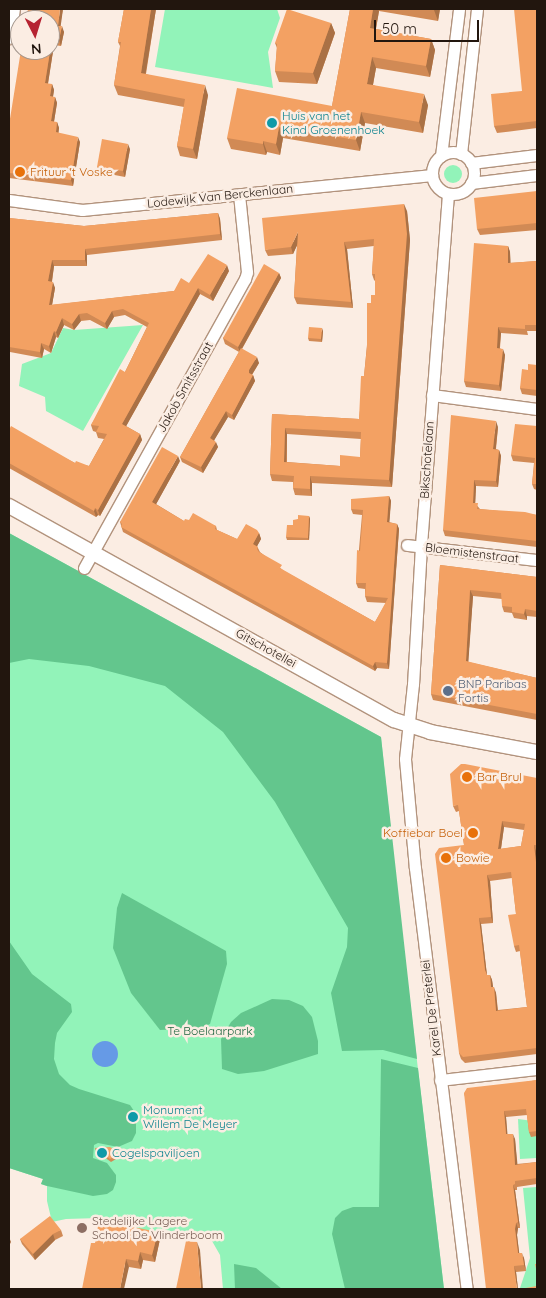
<!DOCTYPE html>
<style>
body{margin:0}
#map{position:relative;width:546px;height:1298px;overflow:hidden;background:#fbede3;font-family:Quicksand,sans-serif}
div>[style]{position:absolute}
[style*='--x']{left:calc(var(--x)*1px);top:calc(var(--y)*1px);width:calc(var(--w)*1px);rotate:calc(var(--a)*1deg)}
.green>*{inset:0;background:#92f3b9}
.round{border-radius:50%}
.forest>*{inset:0;background:#63c68d}
.water>*{inset:0;background:#669ae6}
.roads{filter:drop-shadow(1px 0 #b2937d) drop-shadow(-1px 0 #b2937d) drop-shadow(0 1px #b2937d) drop-shadow(0 -1px #b2937d)}
.minor>*{height:11px;margin:-5.5px;padding:0 5.5px;transform-origin:5.5px;border-radius:5.5px;background:#fff}
.minor>.ring{margin:-5.5px;padding:0;box-sizing:content-box;background:none;border:11px solid #fff;border-radius:50%}
.tertiary>*{height:14px;margin:-7px;padding:0 7px;transform-origin:7px;border-radius:7px;background:#fff}
.wall>*{inset:0;background:#d18a55}
.shaded-wall>*{inset:0;background:#aa7145}
.building>*{inset:0;background:#f3a163}
.dots>*{width:14px;height:14px;translate:-50% -50%;box-sizing:border-box;border:2px solid #fbede3;border-radius:50%}
span{translate:-50% -50%;white-space:nowrap;text-align:center;line-height:1.15;-webkit-text-stroke:5px #fbede3;paint-order:stroke}
.culture-label{font-size:12px;color:#0d838f}
.left{translate:0 -50%;text-align:left}
.food-label{font-size:12px;color:#c56008}
.right{translate:-100% -50%;text-align:right}
.street-label{font-size:12px;color:#22160e}
.service-label{font-size:12px;color:#4e5e75}
.park-label{font-size:12px;color:#206741}
.education-label{font-size:12px;color:#785e54}
.frame{position:absolute;inset:0;border:10px solid #22160e;pointer-events:none}
.north{position:absolute;left:10px;top:10px;width:50px;height:50px;box-sizing:border-box;background:#fbede3;border:1px solid #a4978e;border-radius:50%;rotate:175deg;font-size:14px;font-weight:700;line-height:20px;text-align:center;color:#22160e}
.north::after{content:'';display:block;margin:auto;width:18px;height:22px;background:#b62432;clip-path:polygon(50% 0,100% 100%,50% 72%,0 100%)}
.scale{position:absolute;left:374px;top:20px;width:105px;height:22px;box-sizing:border-box;border:2px solid #22160e;border-top:0;padding-left:6px;font-size:15px;line-height:18px;white-space:nowrap;color:#22160e;-webkit-text-stroke:4px #fbede3;paint-order:stroke}
</style>
<div id="map">
<div class="green">
<i style="clip-path:polygon(165px 9px,277px 9px,280px 18px,268px 52px,273px 88px,155px 67px)"></i>
<i class="round" style="left:444px;top:165px;width:18px;height:18px"></i>
<i style="clip-path:polygon(143px 325px,83px 431px,46px 411px,45px 397px,19px 386px,22px 364px,51px 353px,63px 328px,74px 330px)"></i>
<i style="clip-path:polygon(9px 533px,381px 737px,400px 917px,444px 1289px,223px 1289px,220px 1255px,212px 1241px,162px 1229px,160px 1239px,117px 1231px,119px 1222px,99px 1218px,66px 1219px,52px 1222px,47px 1201px,47px 1186px,41px 1184px,43px 1179px,9px 1168px)"></i>
<i style="clip-path:polygon(518px 1119px,533px 1121px,537px 1137px,537px 1158px,520px 1159px)"></i>
<i style="clip-path:polygon(537px 1187px,536px 1289px,520px 1288px,530px 1258px,523px 1188px)"></i>
</div>
<div class="forest">
<i style="clip-path:polygon(9px 533px,381px 737px,417px 1059px,383px 1050px,342px 1051px,331px 993px,347px 947px,348px 928px,275px 802px,223px 732px,165px 686px,89px 666px,29px 659px,9px 663px)"></i>
<i style="clip-path:polygon(122px 893px,226px 951px,227px 964px,210px 1024px,201px 1028px,160px 1030px,131px 993px,113px 948px,117px 908px)"></i>
<i style="clip-path:polygon(9px 941px,32px 974px,71px 1004px,72px 1012px,57px 1033px,55px 1043px,54px 1059px,59px 1074px,70px 1085px,79px 1089px,130px 1105px,136px 1114px,136px 1133px,132px 1141px,118px 1147px,98px 1143px,94px 1145px,93px 1158px,107px 1163px,116px 1175px,116px 1182px,113px 1190px,107px 1194px,93px 1196px,47px 1186px,41px 1184px,43px 1179px,9px 1168px)"></i>
<i style="clip-path:polygon(272px 999px,289px 1000px,303px 1006px,312px 1017px,318px 1041px,318px 1054px,264px 1071px,238px 1074px,222px 1069px,221px 1039px,231px 1022px,241px 1013px)"></i>
<i style="clip-path:polygon(381px 1059px,418px 1068px,444px 1289px,345px 1289px,332px 1234px,335px 1218px,342px 1211px,353px 1207px,379px 1207px)"></i>
<i style="clip-path:polygon(234px 1264px,256px 1268px,282px 1289px,235px 1289px)"></i>
</div>
<div class="water">
<i class="round" style="left:92px;top:1041px;width:26px;height:26px"></i>
</div>
<div class="roads">
<div class="minor">
<i class="ring" style="left:432px;top:152px;width:31px;height:31px"></i>
<i style="--x:461;--y:154;--w:146;--a:-83.7"></i>
<i style="--x:441;--y:156;--w:148;--a:-83"></i>
<i style="--x:471;--y:163;--w:66;--a:-6.9"></i>
<i style="--x:471;--y:183;--w:66;--a:-6.9"></i>
<i style="--x:448;--y:194;--w:353;--a:94.4"></i>
<i style="--x:421;--y:546;--w:138;--a:93.3"></i>
<i style="--x:413;--y:684;--w:75;--a:96.1"></i>
<i style="--x:405;--y:759;--w:109;--a:84.8"></i>
<i style="--x:415;--y:868;--w:424;--a:83"></i>
<i style="--x:9;--y:200;--w:74;--a:7.8"></i>
<i style="--x:82;--y:210;--w:352;--a:-5.7"></i>
<i style="--x:432;--y:395;--w:106;--a:7.6"></i>
<i style="--x:407;--y:545;--w:131;--a:6.6"></i>
<i style="--x:84;--y:568;--w:331;--a:-60.9"></i>
<i style="--x:245;--y:279;--w:7;--a:-74"></i>
<i style="--x:247;--y:272;--w:77;--a:-95.9"></i>
<i style="--x:440;--y:1080;--w:98;--a:-6.5"></i>
</div>
<div class="tertiary">
<i style="--x:9;--y:37;--w:28;--a:-82"></i>
<i style="--x:9;--y:506;--w:440;--a:29.1"></i>
<i style="--x:394;--y:720;--w:38;--a:18"></i>
<i style="--x:430;--y:732;--w:109;--a:10.6"></i>
</div>
</div>
<div class="wall">
<i style="clip-path:polygon(63px 9px,60px 26px,64px 32px,61px 46px,54px 45px,48px 84px,52px 84px,54px 90px,53px 97px,55px 97px,57px 103px,54px 122px,57px 122px,59px 128px,58px 133px,80px 142px,73px 186px,9px 178px,9px 125px)"></i>
<i style="clip-path:polygon(124px 9px,156px 9px,146px 74px,208px 95px,197px 159px,180px 156px,177px 146px,184px 107px,118px 95px,114px 85px,120px 46px,118px 42px)"></i>
<i style="clip-path:polygon(350px 9px,440px 9px,438px 21px,379px 11px,376px 29px,431px 39px,435px 50px,430px 77px,376px 68px,373px 85px,428px 105px,423px 133px,365px 123px,360px 151px,283px 138px,280px 155px,267px 152px,266px 155px,231px 149px,227px 138px,332px 106px)"></i>
<i style="clip-path:polygon(537px 9px,537px 128px,497px 133px,494px 126px,522px 91px)"></i>
<i style="clip-path:polygon(331px 23px,335px 33px,317px 84px,279px 82px,275px 71px,277px 48px,275px 43px)"></i>
<i style="clip-path:polygon(130px 149px,125px 177px,99px 172px,97px 167px)"></i>
<i style="clip-path:polygon(537px 191px,537px 230px,480px 235px,477px 229px)"></i>
<i style="clip-path:polygon(evenodd,407px 211px,410px 240px,392px 487px,312px 483px,312px 496px,295px 495px,293px 488px,293px 482px,272px 481px,270px 474px,272px 414px,359px 419px,364px 376px,371px 303px,375px 295px,375px 281px,374px 280px,372px 274px,374px 246px,347px 249px,353px 308px,297px 304px,294px 297px,297px 245px,293px 254px,268px 256px,265px 250px,407px 211px,287px 434px,361px 439px,360px 457px,340px 466px,287px 462px,287px 434px)"></i>
<i style="clip-path:polygon(218px 213px,220px 219px,222px 240px,87px 255px,87px 266px,54px 266px,52px 282px,55px 288px,52px 305px,174px 291px,189px 283px,229px 271px,213px 301px,200px 294px,126px 426px,140px 434px,142px 440px,100px 516px,98px 515px,96px 517px,9px 468px,9px 430px,75px 463px,89px 466px,104px 439px,98px 438px,96px 432px,93px 431px,91px 425px,125px 372px,147px 327px,125px 315px,114px 317px,107px 329px,90px 320px,81px 321px,74px 330px,64px 325px,58px 338px,56px 337px,51px 353px,44px 349px,42px 358px,10px 352px,9px 358px,9px 218px,84px 226px)"></i>
<i style="clip-path:polygon(508px 246px,510px 252px,510px 263px,537px 261px,537px 331px,527px 331px,528px 335px,501px 333px,500px 348px,505px 355px,501px 391px,466px 387px,464px 381px)"></i>
<i style="clip-path:polygon(279px 273px,281px 278px,242px 349px,259px 363px,252px 375px,253px 375px,255px 381px,234px 420px,228px 417px,214px 440px,218px 447px,203px 473px,182px 462px,180px 457px,239px 352px,225px 344px,223px 338px)"></i>
<i style="clip-path:polygon(323px 331px,322px 342px,309px 341px,308px 338px)"></i>
<i style="clip-path:polygon(537px 365px,537px 396px,522px 394px,520px 388px,528px 370px)"></i>
<i style="clip-path:polygon(537px 426px,537px 490px,534px 489px,532px 484px,534px 463px,513px 461px,511px 455px)"></i>
<i style="clip-path:polygon(498px 427px,496px 449px,499px 450px,501px 456px,498px 487px,476px 486px,475px 503px,480px 509px,537px 515px,537px 547px,445px 536px,443px 530px)"></i>
<i style="clip-path:polygon(180px 461px,156px 504px,184px 521px,189px 520px,216px 526px,217px 530px,237px 539px,259px 533px,261px 539px,257px 546px,260px 552px,284px 571px,375px 622px,386px 603px,367px 602px,365px 596px,365px 589px,358px 588px,356px 583px,362px 515px,353px 514px,351px 509px,389px 496px,391px 501px,389px 522px,397px 524px,399px 529px,389px 669px,377px 668px,375px 671px,123px 532px,120px 522px)"></i>
<i style="clip-path:polygon(309px 516px,310px 519px,309px 540px,287px 540px,286px 537px,293px 525px,298px 519px)"></i>
<i style="clip-path:polygon(440px 565px,537px 577px,537px 617px,527px 616px,527px 620px,514px 618px,512px 613px,504px 612px,502px 606px,502px 599px,473px 596px,468px 662px,537px 678px,537px 720px,433px 700px,431px 694px)"></i>
<i style="clip-path:polygon(evenodd,537px 778px,537px 851px,536px 851px,537px 859px,537px 1054px,465px 1063px,461px 1059px,459px 1053px,464px 845px,459px 811px,456px 812px,453px 806px,537px 778px,504px 827px,524px 830px,521px 846px,501px 849px,504px 827px,537px 778px,512px 878px,516px 914px,514px 946px,516px 952px,520px 951px,527px 1007px,498px 1010px,496px 993px,493px 987px,492px 980px,490px 975px,487px 975px,481px 924px,493px 923px,490px 881px,512px 878px)"></i>
<i style="clip-path:polygon(537px 1080px,537px 1136px,531px 1137px,529px 1132px,527px 1115px,506px 1117px,507px 1134px,515px 1139px,517px 1164px,537px 1162px,537px 1184px,517px 1187px,517px 1190px,515px 1190px,520px 1228px,518px 1228px,517px 1235px,519px 1253px,524px 1258px,526px 1271px,516px 1272px,518px 1289px,464px 1093px)"></i>
<i style="clip-path:polygon(95px 1148px,116px 1153px,116px 1159px,111px 1162px,96px 1151px)"></i>
<i style="clip-path:polygon(61px 1230px,63px 1236px,55px 1240px,35px 1260px,22px 1244px,20px 1239px)"></i>
<i style="clip-path:polygon(160px 1239px,155px 1262px,143px 1260px,141px 1269px,129px 1267px,95px 1243px)"></i>
</div>
<div class="shaded-wall">
<i style="clip-path:polygon(60px 9px,63px 9px,60px 31px,58px 26px)"></i>
<i style="clip-path:polygon(151px 9px,156px 9px,144px 83px,141px 73px)"></i>
<i style="clip-path:polygon(373px 9px,378px 9px,379px 11px,374px 39px,370px 28px)"></i>
<i style="clip-path:polygon(434px 9px,440px 9px,438px 21px,434px 10px)"></i>
<i style="clip-path:polygon(331px 23px,335px 33px,317px 84px,313px 73px)"></i>
<i style="clip-path:polygon(62px 26px,64px 32px,61px 46px,59px 40px)"></i>
<i style="clip-path:polygon(52px 39px,54px 45px,47px 89px,45px 83px)"></i>
<i style="clip-path:polygon(431px 39px,435px 50px,430px 77px,426px 66px)"></i>
<i style="clip-path:polygon(372px 57px,376px 68px,371px 95px,367px 84px)"></i>
<i style="clip-path:polygon(52px 84px,54px 90px,52px 102px,50px 96px)"></i>
<i style="clip-path:polygon(205px 85px,208px 95px,197px 159px,193px 149px)"></i>
<i style="clip-path:polygon(424px 94px,428px 105px,423px 133px,419px 122px)"></i>
<i style="clip-path:polygon(55px 97px,57px 103px,53px 127px,51px 121px)"></i>
<i style="clip-path:polygon(361px 112px,365px 123px,360px 151px,356px 140px)"></i>
<i style="clip-path:polygon(57px 122px,59px 128px,58px 138px,56px 132px)"></i>
<i style="clip-path:polygon(279px 127px,283px 138px,280px 155px,276px 144px)"></i>
<i style="clip-path:polygon(78px 137px,80px 142px,73px 186px,71px 180px)"></i>
<i style="clip-path:polygon(263px 141px,267px 152px,266px 155px,263px 144px)"></i>
<i style="clip-path:polygon(128px 144px,130px 149px,125px 177px,123px 171px)"></i>
<i style="clip-path:polygon(404px 204px,407px 211px,410px 240px,392px 487px,389px 480px)"></i>
<i style="clip-path:polygon(218px 213px,220px 219px,222px 240px,220px 234px)"></i>
<i style="clip-path:polygon(298px 232px,300px 239px,293px 254px,291px 247px)"></i>
<i style="clip-path:polygon(344px 242px,347px 249px,353px 308px,351px 302px)"></i>
<i style="clip-path:polygon(508px 246px,510px 252px,511px 269px,508px 263px)"></i>
<i style="clip-path:polygon(85px 249px,87px 255px,87px 266px,85px 260px)"></i>
<i style="clip-path:polygon(52px 260px,54px 266px,51px 287px,48px 281px)"></i>
<i style="clip-path:polygon(227px 265px,229px 271px,213px 301px,210px 295px)"></i>
<i style="clip-path:polygon(279px 273px,281px 278px,240px 352px,238px 347px)"></i>
<i style="clip-path:polygon(53px 282px,55px 288px,51px 311px,49px 305px)"></i>
<i style="clip-path:polygon(198px 288px,200px 294px,124px 430px,122px 424px)"></i>
<i style="clip-path:polygon(112px 311px,114px 317px,107px 329px,105px 323px)"></i>
<i style="clip-path:polygon(79px 314px,81px 321px,74px 330px,72px 324px)"></i>
<i style="clip-path:polygon(62px 318px,64px 325px,58px 338px,56px 332px)"></i>
<i style="clip-path:polygon(498px 327px,501px 333px,499px 354px,497px 348px)"></i>
<i style="clip-path:polygon(322px 328px,323px 331px,322px 342px,321px 339px)"></i>
<i style="clip-path:polygon(54px 331px,56px 337px,51px 353px,49px 346px)"></i>
<i style="clip-path:polygon(41px 343px,44px 349px,42px 358px,40px 352px)"></i>
<i style="clip-path:polygon(503px 349px,505px 355px,501px 391px,499px 385px)"></i>
<i style="clip-path:polygon(257px 357px,259px 363px,251px 376px,249px 373px,249px 370px)"></i>
<i style="clip-path:polygon(253px 375px,255px 381px,234px 420px,232px 415px)"></i>
<i style="clip-path:polygon(226px 411px,228px 417px,212px 444px,210px 438px)"></i>
<i style="clip-path:polygon(496px 421px,498px 427px,495px 455px,493px 449px)"></i>
<i style="clip-path:polygon(285px 428px,287px 434px,286px 469px,284px 462px)"></i>
<i style="clip-path:polygon(140px 434px,142px 440px,100px 516px,98px 510px)"></i>
<i style="clip-path:polygon(216px 442px,218px 447px,203px 473px,201px 467px)"></i>
<i style="clip-path:polygon(499px 450px,501px 456px,498px 487px,496px 481px)"></i>
<i style="clip-path:polygon(178px 456px,180px 461px,154px 508px,152px 502px)"></i>
<i style="clip-path:polygon(310px 476px,312px 483px,312px 496px,310px 489px)"></i>
<i style="clip-path:polygon(474px 480px,476px 486px,475px 509px,473px 503px)"></i>
<i style="clip-path:polygon(389px 496px,391px 501px,389px 528px,387px 522px)"></i>
<i style="clip-path:polygon(95px 508px,98px 515px,96px 517px,94px 511px)"></i>
<i style="clip-path:polygon(309px 516px,310px 519px,309px 540px,308px 538px)"></i>
<i style="clip-path:polygon(397px 524px,399px 529px,389px 669px,387px 663px)"></i>
<i style="clip-path:polygon(259px 533px,261px 539px,255px 550px,253px 544px)"></i>
<i style="clip-path:polygon(470px 590px,473px 596px,468px 667px,466px 661px)"></i>
<i style="clip-path:polygon(525px 609px,527px 616px,527px 620px,524px 614px)"></i>
<i style="clip-path:polygon(375px 662px,377px 668px,375px 671px,373px 666px)"></i>
<i style="clip-path:polygon(502px 821px,504px 827px,500px 855px,498px 849px)"></i>
<i style="clip-path:polygon(534px 845px,536px 851px,537px 871px)"></i>
<i style="clip-path:polygon(487px 875px,490px 881px,493px 923px,491px 917px)"></i>
<i style="clip-path:polygon(479px 918px,481px 924px,487px 976px,485px 970px)"></i>
<i style="clip-path:polygon(490px 975px,492px 980px,494px 993px,491px 987px)"></i>
<i style="clip-path:polygon(494px 987px,496px 993px,498px 1016px,496px 1011px)"></i>
<i style="clip-path:polygon(504px 1111px,506px 1117px,508px 1140px,506px 1134px)"></i>
<i style="clip-path:polygon(513px 1134px,515px 1139px,518px 1170px,515px 1165px)"></i>
<i style="clip-path:polygon(513px 1185px,515px 1190px,520px 1228px,518px 1222px)"></i>
<i style="clip-path:polygon(516px 1223px,518px 1228px,517px 1235px,520px 1259px,518px 1253px,515px 1229px)"></i>
<i style="clip-path:polygon(158px 1232px,160px 1239px,155px 1262px,152px 1255px)"></i>
<i style="clip-path:polygon(53px 1234px,55px 1240px,35px 1260px,33px 1254px)"></i>
<i style="clip-path:polygon(9px 1237px,11px 1242px,9px 1246px)"></i>
<i style="clip-path:polygon(197px 1242px,200px 1250px,203px 1289px,201px 1289px)"></i>
<i style="clip-path:polygon(140px 1252px,143px 1260px,141px 1269px,138px 1261px)"></i>
<i style="clip-path:polygon(522px 1253px,524px 1258px,526px 1271px,524px 1265px)"></i>
<i style="clip-path:polygon(126px 1259px,129px 1267px,124px 1289px,120px 1289px)"></i>
<i style="clip-path:polygon(514px 1266px,516px 1272px,518px 1289px,517px 1289px)"></i>
</div>
<div class="building">
<i style="clip-path:polygon(28px 9px,60px 9px,58px 26px,62px 26px,59px 40px,52px 39px,45px 83px,52px 84px,50px 96px,55px 97px,51px 121px,57px 122px,56px 132px,78px 137px,71px 180px,9px 173px,9px 125px,21px 50px,50px 50px,50px 20px,26px 20px)"></i>
<i style="clip-path:polygon(124px 9px,151px 9px,141px 73px,205px 85px,193px 149px,177px 146px,185px 99px,114px 85px,121px 42px,118px 42px)"></i>
<i style="clip-path:polygon(287px 9px,331px 23px,313px 73px,275px 71px,277px 44px,275px 43px)"></i>
<i style="clip-path:polygon(350px 9px,373px 9px,370px 28px,431px 39px,426px 66px,372px 57px,367px 84px,424px 94px,419px 122px,361px 112px,356px 140px,279px 127px,276px 144px,263px 141px,263px 144px,227px 138px,237px 88px,332px 106px)"></i>
<i style="clip-path:polygon(514px 9px,537px 9px,537px 121px,494px 126px,491px 94px,522px 91px)"></i>
<i style="clip-path:polygon(102px 139px,128px 144px,123px 171px,97px 167px)"></i>
<i style="clip-path:polygon(537px 191px,537px 223px,477px 229px,474px 198px)"></i>
<i style="clip-path:polygon(evenodd,404px 204px,407px 234px,389px 480px,310px 476px,310px 489px,293px 488px,294px 476px,270px 474px,272px 414px,359px 419px,361px 376px,364px 376px,367px 347px,367px 303px,371px 303px,371px 295px,375px 295px,375px 274px,372px 274px,374px 239px,344px 242px,351px 302px,294px 297px,298px 232px,291px 247px,265px 250px,262px 218px,404px 204px,285px 428px,361px 432px,360px 457px,340px 455px,340px 466px,284px 462px,285px 428px)"></i>
<i style="clip-path:polygon(218px 213px,220px 234px,85px 249px,85px 260px,52px 260px,48px 281px,53px 282px,49px 305px,174px 291px,181px 278px,189px 283px,208px 254px,227px 265px,210px 295px,198px 288px,122px 424px,140px 434px,98px 510px,95px 508px,94px 511px,9px 463px,9px 430px,11px 426px,75px 463px,76px 461px,89px 466px,107px 434px,96px 432px,99px 426px,91px 425px,120px 369px,125px 372px,149px 323px,123px 309px,112px 311px,105px 323px,87px 313px,79px 314px,72px 324px,62px 318px,56px 332px,54px 331px,49px 346px,41px 343px,40px 352px,9px 347px,9px 218px,84px 226px)"></i>
<i style="clip-path:polygon(474px 243px,508px 246px,508px 263px,537px 261px,537px 325px,525px 325px,525px 329px,498px 327px,497px 348px,503px 349px,499px 385px,464px 381px)"></i>
<i style="clip-path:polygon(264px 264px,279px 273px,238px 347px,223px 338px)"></i>
<i style="clip-path:polygon(309px 327px,322px 328px,321px 339px,308px 338px)"></i>
<i style="clip-path:polygon(241px 348px,257px 357px,249px 370px,249px 373px,253px 375px,232px 415px,226px 411px,210px 438px,216px 442px,201px 467px,180px 457px)"></i>
<i style="clip-path:polygon(528px 364px,537px 365px,537px 390px,520px 388px,522px 369px,528px 370px)"></i>
<i style="clip-path:polygon(451px 415px,496px 421px,493px 449px,499px 450px,496px 481px,474px 480px,473px 503px,478px 503px,477px 509px,525px 512px,537px 515px,537px 541px,443px 530px)"></i>
<i style="clip-path:polygon(515px 424px,537px 426px,537px 484px,532px 484px,535px 458px,511px 455px)"></i>
<i style="clip-path:polygon(162px 447px,178px 456px,152px 502px,184px 521px,185px 519px,189px 520px,193px 513px,216px 526px,215px 529px,237px 539px,246px 524px,257px 530px,259px 533px,253px 544px,258px 547px,257px 549px,259px 552px,282px 565px,280px 568px,375px 622px,388px 598px,365px 596px,366px 583px,356px 583px,357px 550px,360px 551px,363px 510px,351px 509px,351px 499px,389px 496px,387px 522px,397px 524px,387px 663px,375px 662px,373px 666px,121px 527px,122px 524px,120px 522px)"></i>
<i style="clip-path:polygon(298px 515px,309px 516px,308px 538px,286px 537px,287px 525px,293px 525px,293px 520px,298px 519px)"></i>
<i style="clip-path:polygon(440px 565px,537px 577px,537px 611px,525px 609px,524px 614px,512px 612px,512px 607px,502px 606px,501px 593px,470px 590px,466px 661px,537px 678px,537px 714px,431px 694px)"></i>
<i style="clip-path:polygon(evenodd,461px 764px,465px 764px,537px 778px,537px 845px,534px 845px,537px 871px,537px 1048px,463px 1057px,459px 1053px,435px 854px,439px 848px,464px 845px,458px 805px,453px 806px,450px 774px,461px 764px,502px 821px,525px 824px,521px 846px,498px 849px,502px 821px,461px 764px,511px 872px,516px 914px,508px 915px,514px 946px,519px 945px,527px 1007px,496px 1011px,494px 987px,491px 987px,490px 975px,487px 975px,485px 970px,479px 918px,491px 917px,487px 875px,511px 872px)"></i>
<i style="clip-path:polygon(537px 1080px,537px 1131px,529px 1132px,526px 1109px,504px 1111px,506px 1134px,513px 1134px,515px 1165px,537px 1162px,537px 1178px,515px 1181px,515px 1184px,513px 1185px,518px 1222px,516px 1223px,515px 1229px,518px 1253px,522px 1253px,524px 1265px,514px 1266px,517px 1289px,486px 1289px,464px 1093px,467px 1088px)"></i>
<i style="clip-path:polygon(110px 1147px,115px 1150px,115px 1156px,110px 1159px,95px 1148px)"></i>
<i style="clip-path:polygon(50px 1216px,61px 1230px,53px 1234px,33px 1254px,20px 1239px)"></i>
<i style="clip-path:polygon(99px 1220px,158px 1232px,152px 1255px,140px 1252px,138px 1261px,126px 1259px,120px 1289px,82px 1289px,91px 1243px,95px 1243px)"></i>
<i style="clip-path:polygon(186px 1241px,197px 1242px,201px 1289px,176px 1289px)"></i>
<i style="clip-path:polygon(535px 1264px,537px 1264px,537px 1273px)"></i>
<i style="clip-path:polygon(537px 1286px,537px 1289px,520px 1289px)"></i>
</div>
<div class="dots">
<i style="left:272px;top:123px;background:#0f9aa8"></i>
<i style="left:20px;top:172px;background:#e8710a"></i>
<i style="left:448px;top:691px;background:#5c6f8a"></i>
<i style="left:467px;top:777px;background:#e8710a"></i>
<i style="left:473px;top:833px;background:#e8710a"></i>
<i style="left:446px;top:858px;background:#e8710a"></i>
<i style="left:133px;top:1117px;background:#0f9aa8"></i>
<i style="left:102px;top:1153px;background:#0f9aa8"></i>
<i style="left:82px;top:1228px;background:#8d6e63"></i>
</div>
<div class="culture-label">
<span class="left" style="left:282px;top:123px">Huis van het<br>Kind Groenenhoek</span>
<span class="left" style="left:143px;top:1117px">Monument<br>Willem De Meyer</span>
<span class="left" style="left:112px;top:1153px">Cogelspaviljoen</span>
</div>
<div class="food-label">
<span class="left" style="left:30px;top:172px">Frituur 't Voske</span>
<span class="left" style="left:477px;top:777px">Bar Brul</span>
<span class="right" style="left:463px;top:833px">Koffiebar Boel</span>
<span class="left" style="left:456px;top:858px">Bowie</span>
</div>
<div class="street-label">
<span style="left:220px;top:196px;rotate:-6deg">Lodewijk Van Berckenlaan</span>
<span style="left:185px;top:387px;rotate:-61deg">Jakob Smitsstraat</span>
<span style="left:427px;top:460px;rotate:-86deg">Bikschotelaan</span>
<span style="left:472px;top:553px;rotate:7deg">Bloemistenstraat</span>
<span style="left:266px;top:648px;rotate:29deg">Gitschotellei</span>
<span style="left:431px;top:1008px;rotate:-97deg">Karel De Preterlei</span>
</div>
<div class="service-label">
<span class="left" style="left:458px;top:691px">BNP Paribas<br>Fortis</span>
</div>
<div class="park-label">
<span style="left:210px;top:1031px">Te Boelaarpark</span>
</div>
<div class="education-label">
<span class="left" style="left:92px;top:1228px">Stedelijke Lagere<br>School De Vlinderboom</span>
</div>
<div class="frame"></div>
<div class="north">N</div>
<div class="scale">50 m</div>
</div>
